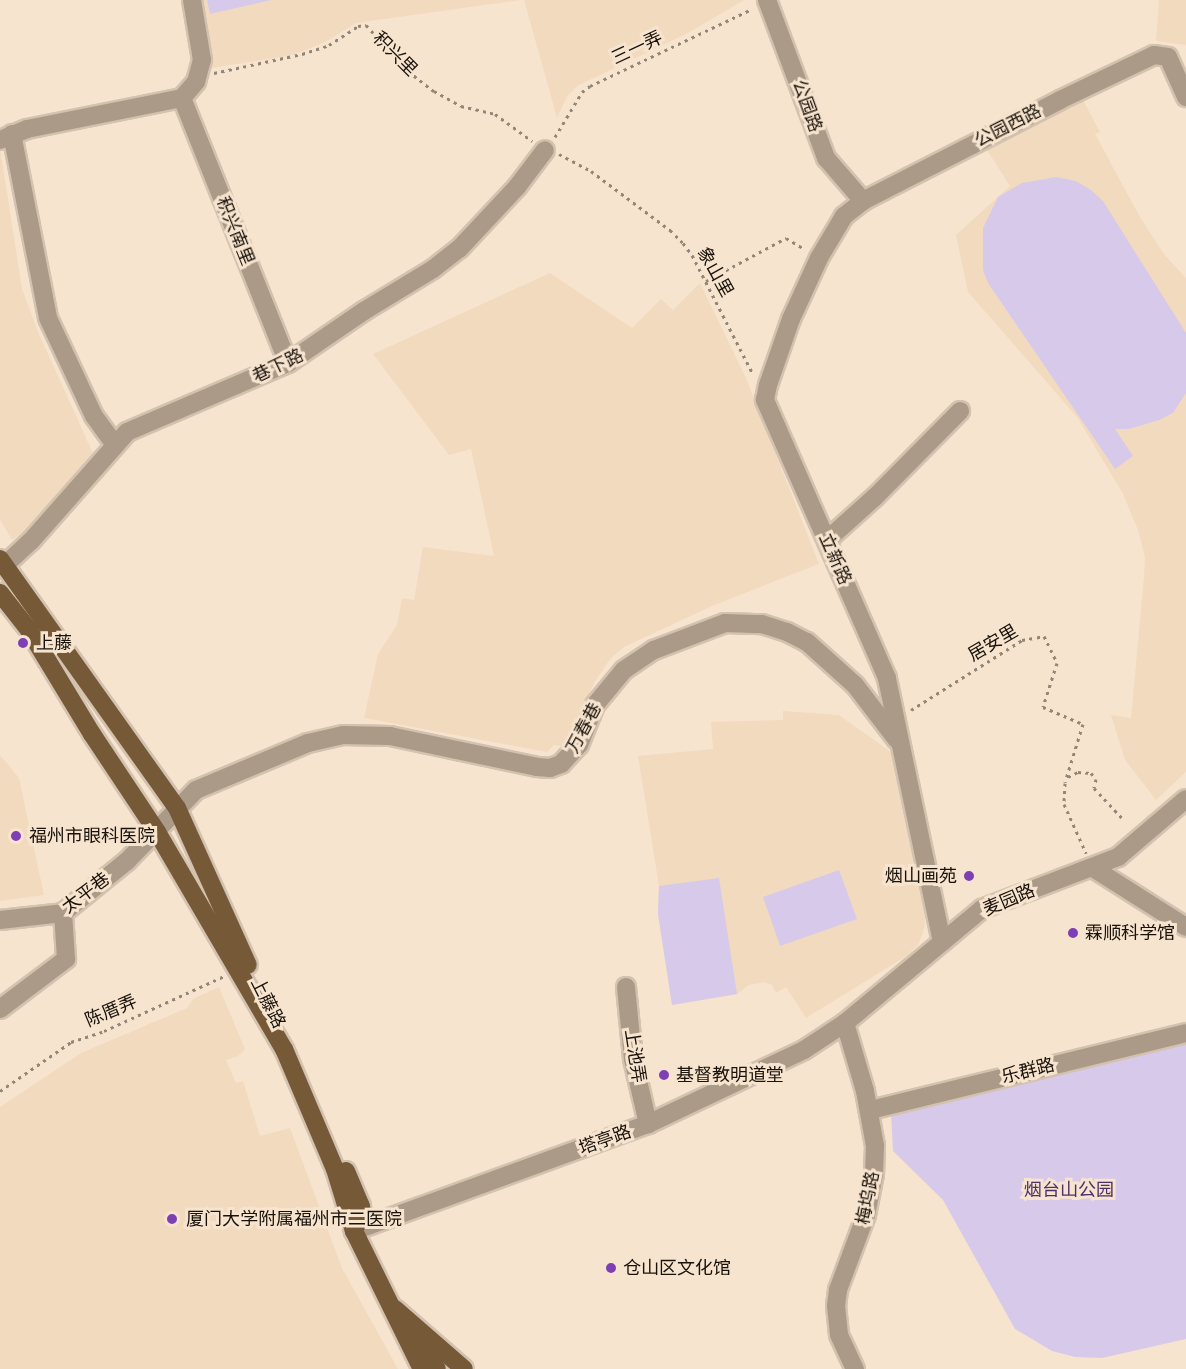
<!DOCTYPE html>
<meta charset="utf-8">
<style>
body{margin:0}
#map{position:relative;width:1186px;height:1369px;overflow:hidden;background:#f7e4cf;font-family:Mulish,"Noto Sans SC",sans-serif}
div>[style]{position:absolute}
[style*='--x']{left:calc(var(--x)*1px);top:calc(var(--y)*1px);width:calc(var(--w)*1px);rotate:calc(var(--a)*1deg)}
.built>*{inset:0;background:#f2dabf}
.green>*{inset:0;background:#d7c9ea}
.path>*{height:3px;margin-top:-1.5px;transform-origin:0;background:repeating-linear-gradient(90deg,#938677 0 3px,transparent 0 7.5px)}
.roads{filter:drop-shadow(2px 0 #d3c2af) drop-shadow(-2px 0 #d3c2af) drop-shadow(0 2px #d3c2af) drop-shadow(0 -2px #d3c2af)}
.minor>*{height:18px;margin:-9px;padding:0 9px;transform-origin:9px;border-radius:9px;background:#ab9a87}
.major>*{height:18px;margin:-9px;padding:0 9px;transform-origin:9px;border-radius:9px;background:#765936}
.dots>*{width:16px;height:16px;translate:-50% -50%;box-sizing:border-box;border:3px solid #f7e4cf;border-radius:50%}
span{translate:-50% -50%;white-space:nowrap;text-align:center;line-height:1.15;-webkit-text-stroke:6px #f7e4cf;paint-order:stroke}
.street-label{font-size:18px;color:#18120a}
.poi-label{font-size:18px;color:#18120a}
.left{translate:0 -50%;text-align:left}
.right{translate:-100% -50%;text-align:right}
.park-label{font-size:18px;color:#4e2f6c}
</style>
<div id="map">
<div class="built">
<i style="clip-path:polygon(195px 0,520px 0,356px 23px,325px 42px,306px 50px,287px 56px,211px 68px)"></i>
<i style="clip-path:polygon(524px 0,744px 0,690px 32px,579px 85px,568px 95px,557px 118px)"></i>
<i style="clip-path:polygon(1159px 0,1186px 0,1186px 45px,1156px 41px)"></i>
<i style="clip-path:polygon(1083px 100px,1100px 132px,1095px 134px,1140px 217px,1164px 254px,1186px 278px,1186px 772px,1156px 800px,1125px 760px,1111px 715px,1131px 718px,1144px 576px,1145px 558px,1138px 530px,1122px 492px,1077px 417px,968px 292px,956px 235px,1010px 186px,987px 150px)"></i>
<i style="clip-path:polygon(0 147px,22px 289px,39px 334px,96px 460px,38px 523px,12px 540px,0 520px)"></i>
<i style="clip-path:polygon(550px 273px,632px 328px,661px 299px,673px 310px,700px 283px,746px 378px,819px 564px,712px 606px,624px 647px,610px 659px,594px 683px,567px 747px,554px 745px,547px 752px,364px 718px,378px 654px,397px 625px,402px 598px,414px 600px,423px 547px,494px 556px,471px 449px,449px 455px,373px 354px)"></i>
<i style="clip-path:polygon(783px 711px,839px 715px,891px 752px,924px 900px,925px 925px,922px 935px,918px 945px,905px 957px,806px 1018px,786px 987px,776px 993px,772px 985px,764px 982px,749px 985px,737px 994px,672px 1005px,658px 914px,659px 886px,638px 756px,713px 749px,711px 722px,783px 720px)"></i>
<i style="clip-path:polygon(0 755px,19px 778px,44px 895px,0 901px)"></i>
<i style="clip-path:polygon(219px 987px,245px 1049px,238px 1056px,226px 1060px,236px 1083px,243px 1081px,260px 1136px,290px 1128px,342px 1268px,398px 1369px,0 1369px,0 1107px,81px 1053px,187px 1008px,193px 999px)"></i>
</div>
<div class="green">
<i style="clip-path:polygon(207px 0,271px 0,210px 14px)"></i>
<i style="clip-path:polygon(1056px 177px,1076px 181px,1091px 190px,1103px 201px,1186px 333px,1186px 393px,1173px 413px,1159px 420px,1129px 429px,1115px 429px,1133px 456px,1115px 469px,988px 283px,983px 270px,983px 228px,998px 197px,1022px 183px)"></i>
<i style="clip-path:polygon(839px 870px,857px 919px,780px 946px,763px 897px)"></i>
<i style="clip-path:polygon(719px 878px,737px 994px,672px 1005px,658px 914px,659px 886px)"></i>
<i style="clip-path:polygon(1186px 1043px,1186px 1339px,1102px 1358px,1075px 1357px,1052px 1351px,1015px 1329px,943px 1200px,893px 1151px,891px 1113px)"></i>
</div>
<div class="path">
<i style="--x:214;--y:73;--w:90;--a:-12.2"></i>
<i style="--x:302;--y:54;--w:28;--a:-18"></i>
<i style="--x:329;--y:45;--w:35;--a:-33"></i>
<i style="--x:358;--y:26;--w:8;--a:-7"></i>
<i style="--x:366;--y:25;--w:62;--a:47.6"></i>
<i style="--x:408;--y:71;--w:33;--a:38"></i>
<i style="--x:434;--y:91;--w:31;--a:29"></i>
<i style="--x:461;--y:106;--w:35;--a:13"></i>
<i style="--x:495;--y:114;--w:46;--a:36.1"></i>
<i style="--x:555;--y:137;--w:52;--a:-59"></i>
<i style="--x:582;--y:92;--w:10;--a:-37"></i>
<i style="--x:590;--y:86;--w:179;--a:-25.4"></i>
<i style="--x:559;--y:154;--w:36;--a:28"></i>
<i style="--x:591;--y:171;--w:99;--a:36.8"></i>
<i style="--x:670;--y:230;--w:18;--a:45"></i>
<i style="--x:683;--y:243;--w:15;--a:53"></i>
<i style="--x:692;--y:255;--w:134;--a:62.9"></i>
<i style="--x:706;--y:281;--w:91;--a:-28.3"></i>
<i style="--x:786;--y:238;--w:21;--a:31"></i>
<i style="--x:911;--y:710;--w:131;--a:-32.2"></i>
<i style="--x:1022;--y:640;--w:22;--a:-10"></i>
<i style="--x:1044;--y:636;--w:30;--a:64"></i>
<i style="--x:1057;--y:663;--w:46;--a:107.7"></i>
<i style="--x:1043;--y:707;--w:43;--a:23"></i>
<i style="--x:1083;--y:724;--w:61;--a:107.2"></i>
<i style="--x:1068;--y:777;--w:11;--a:-27"></i>
<i style="--x:1078;--y:772;--w:13;--a:4"></i>
<i style="--x:1091;--y:773;--w:8;--a:50"></i>
<i style="--x:1096;--y:779;--w:9;--a:103"></i>
<i style="--x:1094;--y:788;--w:42;--a:46.9"></i>
<i style="--x:1065;--y:783;--w:21;--a:93"></i>
<i style="--x:1064;--y:804;--w:54;--a:65.8"></i>
<i style="--x:0;--y:1091;--w:86;--a:-34.6"></i>
<i style="--x:71;--y:1042;--w:35;--a:-18"></i>
<i style="--x:104;--y:1031;--w:132;--a:-24.6"></i>
</div>
<div class="roads">
<div class="minor">
<i style="--x:767;--y:0;--w:169;--a:69.5"></i>
<i style="--x:826;--y:158;--w:57;--a:49.3"></i>
<i style="--x:182;--y:98;--w:285;--a:68.2"></i>
<i style="--x:182;--y:98;--w:21;--a:-49"></i>
<i style="--x:196;--y:82;--w:23;--a:-75"></i>
<i style="--x:202;--y:60;--w:61;--a:-99.5"></i>
<i style="--x:12;--y:134;--w:187;--a:78.9"></i>
<i style="--x:48;--y:318;--w:108;--a:64.9"></i>
<i style="--x:94;--y:416;--w:36;--a:54"></i>
<i style="--x:0;--y:140;--w:29;--a:-22"></i>
<i style="--x:27;--y:129;--w:158;--a:-11.3"></i>
<i style="--x:827;--y:540;--w:64;--a:-41.9"></i>
<i style="--x:875;--y:497;--w:121;--a:-45.3"></i>
<i style="--x:5;--y:565;--w:35;--a:-43"></i>
<i style="--x:31;--y:541;--w:145;--a:-48.6"></i>
<i style="--x:127;--y:432;--w:175;--a:-23.2"></i>
<i style="--x:288;--y:363;--w:92;--a:-34.4"></i>
<i style="--x:364;--y:311;--w:81;--a:-31.3"></i>
<i style="--x:433;--y:269;--w:33;--a:-38"></i>
<i style="--x:459;--y:249;--w:85;--a:-46.9"></i>
<i style="--x:517;--y:187;--w:46;--a:-52.9"></i>
<i style="--x:1093;--y:868;--w:110;--a:32.4"></i>
<i style="--x:0;--y:920;--w:63;--a:-6.3"></i>
<i style="--x:63;--y:913;--w:82;--a:-39.1"></i>
<i style="--x:127;--y:861;--w:99;--a:-45.8"></i>
<i style="--x:196;--y:790;--w:121;--a:-22.8"></i>
<i style="--x:308;--y:743;--w:36;--a:-13"></i>
<i style="--x:343;--y:735;--w:47;--a:1.2"></i>
<i style="--x:390;--y:736;--w:150;--a:11.9"></i>
<i style="--x:537;--y:767;--w:13;--a:4"></i>
<i style="--x:550;--y:768;--w:12;--a:-20"></i>
<i style="--x:561;--y:764;--w:26;--a:-47"></i>
<i style="--x:579;--y:745;--w:43;--a:-68.2"></i>
<i style="--x:595;--y:705;--w:45;--a:-50.4"></i>
<i style="--x:624;--y:670;--w:36;--a:-34"></i>
<i style="--x:654;--y:650;--w:76;--a:-20.8"></i>
<i style="--x:725;--y:623;--w:37;--a:2"></i>
<i style="--x:762;--y:624;--w:26;--a:18"></i>
<i style="--x:787;--y:632;--w:22;--a:27"></i>
<i style="--x:807;--y:642;--w:64;--a:41.9"></i>
<i style="--x:855;--y:685;--w:69;--a:52.6"></i>
<i style="--x:942;--y:942;--w:270;--a:-101.8"></i>
<i style="--x:887;--y:678;--w:304;--a:-113.7"></i>
<i style="--x:765;--y:400;--w:15;--a:-79"></i>
<i style="--x:768;--y:385;--w:70;--a:-70.8"></i>
<i style="--x:791;--y:319;--w:67;--a:-65.3"></i>
<i style="--x:819;--y:258;--w:49;--a:-59.2"></i>
<i style="--x:844;--y:216;--w:24;--a:-38"></i>
<i style="--x:863;--y:201;--w:221;--a:-27.1"></i>
<i style="--x:1060;--y:100;--w:104;--a:-25.6"></i>
<i style="--x:1154;--y:55;--w:14;--a:8"></i>
<i style="--x:1168;--y:57;--w:44;--a:65.8"></i>
<i style="--x:626;--y:987;--w:72;--a:84.4"></i>
<i style="--x:633;--y:1059;--w:67;--a:77"></i>
<i style="--x:0;--y:1009;--w:83;--a:-37.1"></i>
<i style="--x:66;--y:959;--w:46;--a:-93.7"></i>
<i style="--x:845;--y:1023;--w:71;--a:73.6"></i>
<i style="--x:865;--y:1091;--w:56;--a:79.7"></i>
<i style="--x:875;--y:1146;--w:28;--a:92"></i>
<i style="--x:874;--y:1174;--w:42;--a:101"></i>
<i style="--x:866;--y:1215;--w:80;--a:110.5"></i>
<i style="--x:838;--y:1290;--w:16;--a:97"></i>
<i style="--x:836;--y:1306;--w:29;--a:84"></i>
<i style="--x:839;--y:1335;--w:38;--a:65"></i>
<i style="--x:870;--y:1110;--w:325;--a:-13.7"></i>
<i style="--x:354;--y:1231;--w:313;--a:-20"></i>
<i style="--x:648;--y:1124;--w:173;--a:-25.4"></i>
<i style="--x:804;--y:1050;--w:49;--a:-33.4"></i>
<i style="--x:845;--y:1023;--w:178;--a:-39.8"></i>
<i style="--x:982;--y:909;--w:146;--a:-20.9"></i>
<i style="--x:1118;--y:857;--w:89;--a:-40.5"></i>
</div>
<div class="major">
<i style="--x:0;--y:559;--w:305;--a:54.6"></i>
<i style="--x:177;--y:808;--w:172;--a:65.7"></i>
<i style="--x:0;--y:593;--w:47;--a:51.9"></i>
<i style="--x:29;--y:630;--w:122;--a:58.8"></i>
<i style="--x:92;--y:734;--w:118;--a:56.4"></i>
<i style="--x:157;--y:832;--w:251;--a:59.7"></i>
<i style="--x:284;--y:1049;--w:130;--a:67"></i>
<i style="--x:335;--y:1169;--w:65;--a:73"></i>
<i style="--x:354;--y:1231;--w:154;--a:63.8"></i>
<i style="--x:346;--y:1171;--w:38;--a:67"></i>
<i style="--x:361;--y:1206;--w:7;--a:82"></i>
<i style="--x:362;--y:1213;--w:20;--a:114"></i>
<i style="--x:395;--y:1309;--w:91;--a:41"></i>
<i style="--x:419;--y:1346;--w:29;--a:52"></i>
</div>
</div>
<div class="dots">
<i style="left:23px;top:643px;background:#7e3fb4"></i>
<i style="left:16px;top:836px;background:#7e3fb4"></i>
<i style="left:969px;top:876px;background:#7e3fb4"></i>
<i style="left:1073px;top:933px;background:#7e3fb4"></i>
<i style="left:664px;top:1075px;background:#7e3fb4"></i>
<i style="left:172px;top:1219px;background:#7e3fb4"></i>
<i style="left:611px;top:1268px;background:#7e3fb4"></i>
</div>
<div class="street-label">
<span style="left:637px;top:48px;rotate:-25deg">三一弄</span>
<span style="left:395px;top:54px;rotate:45deg">积兴里</span>
<span style="left:807px;top:106px;rotate:70deg">公园路</span>
<span style="left:1008px;top:126px;rotate:-27deg">公园西路</span>
<span style="left:235px;top:231px;rotate:68deg">积兴南里</span>
<span style="left:715px;top:272px;rotate:61deg">象山里</span>
<span style="left:278px;top:366px;rotate:-26deg">巷下路</span>
<span style="left:835px;top:559px;rotate:66deg">立新路</span>
<span style="left:993px;top:643px;rotate:-30deg">居安里</span>
<span style="left:584px;top:728px;rotate:-62deg">万春巷</span>
<span style="left:86px;top:893px;rotate:-37deg">太平巷</span>
<span style="left:1009px;top:900px;rotate:-23deg">麦园路</span>
<span style="left:268px;top:1003px;rotate:63deg">上藤路</span>
<span style="left:111px;top:1011px;rotate:-23deg">陈厝弄</span>
<span style="left:635px;top:1056px;rotate:81deg">上池弄</span>
<span style="left:1028px;top:1071px;rotate:-14deg">乐群路</span>
<span style="left:605px;top:1140px;rotate:-20deg">塔亭路</span>
<span style="left:868px;top:1198px;rotate:-79deg">梅坞路</span>
</div>
<div class="poi-label">
<span class="left" style="left:36px;top:643px">上藤</span>
<span class="left" style="left:29px;top:836px">福州市眼科医院</span>
<span class="right" style="left:957px;top:876px">烟山画苑</span>
<span class="left" style="left:1085px;top:933px">霖顺科学馆</span>
<span class="left" style="left:676px;top:1075px">基督教明道堂</span>
<span class="left" style="left:186px;top:1219px">厦门大学附属福州市二医院</span>
<span class="left" style="left:623px;top:1268px">仓山区文化馆</span>
</div>
<div class="park-label">
<span style="left:1069px;top:1190px">烟台山公园</span>
</div>
</div>
